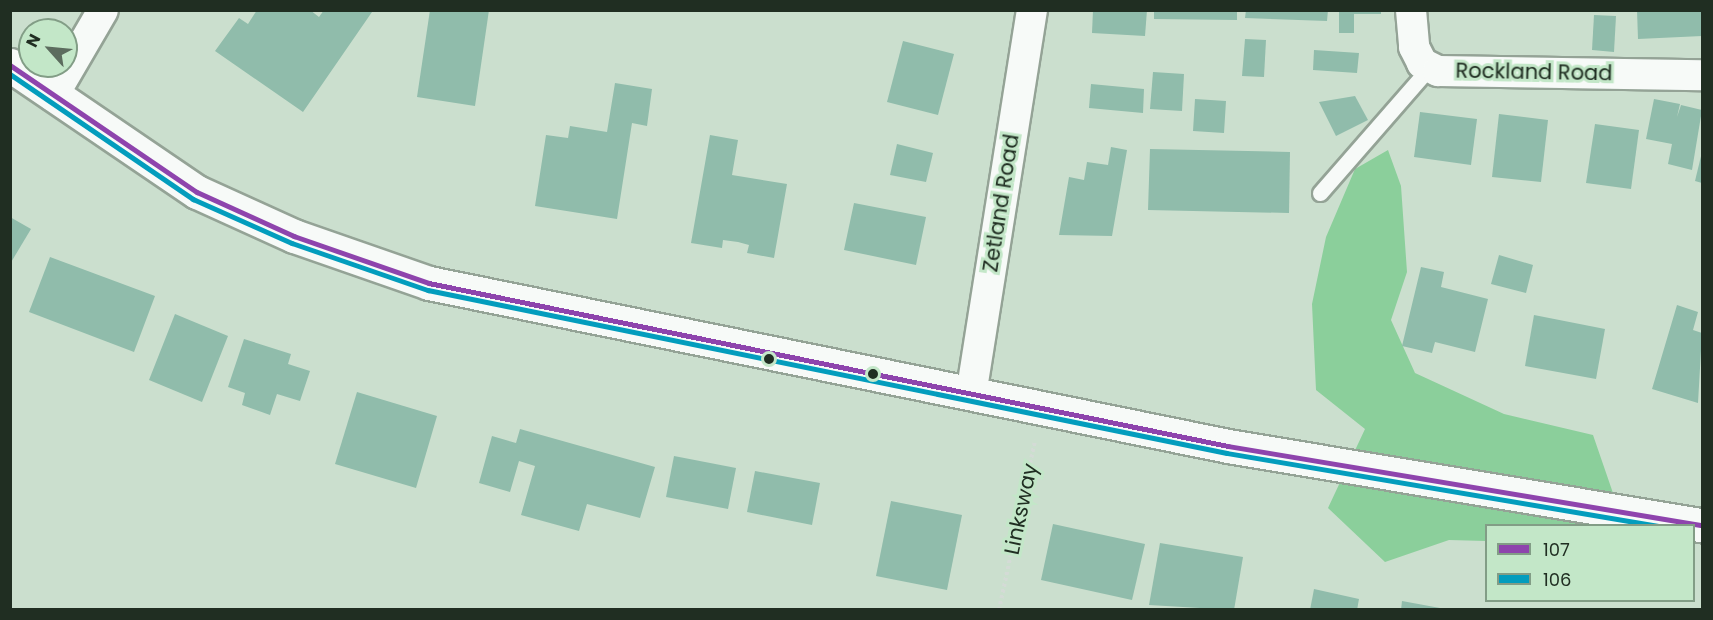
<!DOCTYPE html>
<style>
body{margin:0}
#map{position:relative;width:1713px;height:620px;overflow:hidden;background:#cbdfce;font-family:Poppins,sans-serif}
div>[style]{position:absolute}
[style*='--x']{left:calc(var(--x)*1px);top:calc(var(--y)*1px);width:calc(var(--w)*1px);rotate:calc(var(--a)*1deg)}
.forest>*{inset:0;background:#8bcf9b}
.building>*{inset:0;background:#90bcab}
.path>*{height:4px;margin-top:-2px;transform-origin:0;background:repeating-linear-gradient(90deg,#d4dbd6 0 3px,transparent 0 6px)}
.roads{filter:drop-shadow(2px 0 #94a396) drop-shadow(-2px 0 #94a396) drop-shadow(0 2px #94a396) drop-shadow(0 -2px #94a396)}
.service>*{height:15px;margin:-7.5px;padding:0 7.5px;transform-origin:7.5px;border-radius:7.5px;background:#f7faf8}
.minor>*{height:30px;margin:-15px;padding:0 15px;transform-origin:15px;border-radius:15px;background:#f7faf8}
.tertiary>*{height:33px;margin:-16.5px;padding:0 16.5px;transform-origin:16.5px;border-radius:16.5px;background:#f7faf8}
.bus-1>*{height:4.5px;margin:-2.25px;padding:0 2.25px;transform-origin:2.25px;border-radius:2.25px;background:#8e44ad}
.bus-2>*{height:4.5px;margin:-2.25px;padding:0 2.25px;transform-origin:2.25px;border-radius:2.25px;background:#039dbd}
.dots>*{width:16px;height:16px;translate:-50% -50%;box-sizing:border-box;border:3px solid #c3e7c8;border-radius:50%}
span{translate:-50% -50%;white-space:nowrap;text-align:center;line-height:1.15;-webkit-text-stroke:6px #c3e7c8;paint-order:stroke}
.street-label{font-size:21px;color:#202e22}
.frame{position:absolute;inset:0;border:12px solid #202e22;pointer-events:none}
.legend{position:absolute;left:1485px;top:524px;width:210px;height:78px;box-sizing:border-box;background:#c3e7c8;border:2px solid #829d86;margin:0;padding:8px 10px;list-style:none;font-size:18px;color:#202e22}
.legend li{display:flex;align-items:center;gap:12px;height:30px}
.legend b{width:30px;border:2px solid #829d86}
.north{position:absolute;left:18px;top:18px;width:60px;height:60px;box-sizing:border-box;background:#c3e7c8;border:2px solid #829d86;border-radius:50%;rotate:297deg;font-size:16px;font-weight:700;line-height:24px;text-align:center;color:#202e22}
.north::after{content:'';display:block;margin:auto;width:21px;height:27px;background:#5c6c5e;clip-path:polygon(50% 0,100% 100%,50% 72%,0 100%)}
</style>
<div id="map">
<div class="forest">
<i style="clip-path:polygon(1388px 150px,1401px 186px,1407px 272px,1391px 320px,1415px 373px,1504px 414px,1593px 435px,1624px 525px,1486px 526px,1486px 541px,1449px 540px,1385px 562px,1328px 508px,1365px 429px,1316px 390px,1312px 304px,1326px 237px,1355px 169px)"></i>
</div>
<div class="building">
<i style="clip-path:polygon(257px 10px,310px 10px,319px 17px,324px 10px,372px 12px,303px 112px,215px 51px,239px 18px,248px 24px)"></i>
<i style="clip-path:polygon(430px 10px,489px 10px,475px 106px,417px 97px)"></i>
<i style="clip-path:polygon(1093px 10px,1147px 10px,1145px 36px,1092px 33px)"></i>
<i style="clip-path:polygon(1154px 10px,1237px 10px,1237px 20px,1154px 19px)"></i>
<i style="clip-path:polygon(1246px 10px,1328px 10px,1327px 21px,1245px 18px)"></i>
<i style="clip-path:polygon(1339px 10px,1381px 10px,1381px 14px,1354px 14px,1354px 33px,1339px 33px)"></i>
<i style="clip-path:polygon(1637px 10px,1702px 10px,1702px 36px,1638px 39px)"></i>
<i style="clip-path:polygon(1594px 15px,1616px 16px,1614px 52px,1592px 50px)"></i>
<i style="clip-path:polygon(1245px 39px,1266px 40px,1264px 77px,1242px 76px)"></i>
<i style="clip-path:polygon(903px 41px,954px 54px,938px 115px,887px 102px)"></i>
<i style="clip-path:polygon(1314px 50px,1359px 53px,1357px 73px,1313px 70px)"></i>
<i style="clip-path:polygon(1153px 72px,1184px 74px,1182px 111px,1150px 109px)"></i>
<i style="clip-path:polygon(615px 83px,652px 89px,647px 126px,632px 123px,617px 219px,535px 206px,546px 135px,568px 138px,570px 126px,607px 132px)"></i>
<i style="clip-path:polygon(1091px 84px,1144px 89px,1143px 113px,1089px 108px)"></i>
<i style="clip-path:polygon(1355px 96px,1368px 120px,1336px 136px,1319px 102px)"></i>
<i style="clip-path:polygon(1195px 99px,1226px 101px,1224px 133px,1193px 131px)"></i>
<i style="clip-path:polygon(1654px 99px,1680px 104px,1677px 117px,1681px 105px,1702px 110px,1692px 170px,1668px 164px,1672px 144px,1646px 139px)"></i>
<i style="clip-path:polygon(1420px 112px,1477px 119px,1471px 165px,1414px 157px)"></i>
<i style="clip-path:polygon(1499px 114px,1548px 120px,1541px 182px,1492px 177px)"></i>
<i style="clip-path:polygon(1595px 124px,1639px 130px,1631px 189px,1586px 183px)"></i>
<i style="clip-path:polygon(710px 135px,738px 140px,732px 175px,787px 184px,774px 258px,747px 253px,749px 245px,738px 242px,723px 240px,722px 248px,691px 243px)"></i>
<i style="clip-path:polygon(897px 144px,933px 153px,926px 182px,890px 175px)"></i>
<i style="clip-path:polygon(1111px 147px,1127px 150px,1112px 236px,1059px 235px,1069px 177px,1084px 180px,1087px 162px,1108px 165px)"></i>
<i style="clip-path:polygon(1150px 149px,1290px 152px,1289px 213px,1148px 210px)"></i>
<i style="clip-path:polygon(1702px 152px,1702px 183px,1695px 181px)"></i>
<i style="clip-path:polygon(854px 203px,926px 217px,916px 265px,844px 250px)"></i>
<i style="clip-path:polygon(10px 217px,31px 229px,10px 264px)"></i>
<i style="clip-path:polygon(1499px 255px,1533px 265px,1526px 293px,1491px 284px)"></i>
<i style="clip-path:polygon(50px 257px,155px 296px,134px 352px,29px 312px)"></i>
<i style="clip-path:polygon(1421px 267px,1444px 272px,1441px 287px,1488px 299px,1475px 352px,1435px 342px,1432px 353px,1402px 346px)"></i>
<i style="clip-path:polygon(1677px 305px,1698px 312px,1693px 330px,1702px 333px,1698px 403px,1652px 389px)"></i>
<i style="clip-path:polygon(175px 314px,228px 336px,202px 402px,149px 380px)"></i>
<i style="clip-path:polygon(1534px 315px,1605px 329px,1596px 379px,1525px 366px)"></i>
<i style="clip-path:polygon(244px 339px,291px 354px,288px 364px,310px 371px,300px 401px,277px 394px,270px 415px,242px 405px,245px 393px,228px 387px)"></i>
<i style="clip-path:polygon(357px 392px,437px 416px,416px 488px,335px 464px)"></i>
<i style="clip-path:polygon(520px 429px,655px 467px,640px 518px,587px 504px,579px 531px,521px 515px,535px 466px,519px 461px,510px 492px,479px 483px,492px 436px,516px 443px)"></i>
<i style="clip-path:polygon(674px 456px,736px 468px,728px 509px,666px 497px)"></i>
<i style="clip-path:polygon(755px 471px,820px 483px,812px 525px,747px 512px)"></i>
<i style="clip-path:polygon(891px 501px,962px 515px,947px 590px,876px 576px)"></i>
<i style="clip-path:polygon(1053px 524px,1145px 544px,1132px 600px,1041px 580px)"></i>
<i style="clip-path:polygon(1160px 543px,1243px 557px,1234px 610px,1149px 605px)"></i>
<i style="clip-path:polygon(1314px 589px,1359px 599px,1357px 610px,1310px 610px)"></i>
<i style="clip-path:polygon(1402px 601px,1440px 608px,1440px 610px,1401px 610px)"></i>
</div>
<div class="path">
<i style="--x:999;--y:610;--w:174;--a:-78"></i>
</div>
<div class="roads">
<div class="service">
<i style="--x:1320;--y:193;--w:167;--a:-48.9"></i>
</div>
<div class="minor">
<i style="--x:1411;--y:10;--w:37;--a:85"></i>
<i style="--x:1414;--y:47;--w:18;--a:63"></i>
<i style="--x:1422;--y:63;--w:18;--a:27"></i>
<i style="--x:1438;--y:71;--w:264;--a:0.9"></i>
<i style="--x:53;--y:96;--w:99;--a:-59.8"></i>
<i style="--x:971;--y:395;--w:390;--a:-81"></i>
</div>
<div class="tertiary">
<i style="--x:10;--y:65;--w:226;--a:34.2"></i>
<i style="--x:197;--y:192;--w:107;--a:24.4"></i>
<i style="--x:294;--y:236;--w:143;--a:19.2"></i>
<i style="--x:429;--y:283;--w:815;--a:11.53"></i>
<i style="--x:1228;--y:446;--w:481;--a:9.5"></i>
</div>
</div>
<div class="bus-1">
<i style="--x:10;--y:65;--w:226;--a:34.2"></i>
<i style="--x:197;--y:192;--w:107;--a:24.4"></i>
<i style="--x:294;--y:236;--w:143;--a:19.2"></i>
<i style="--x:429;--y:283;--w:815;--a:11.53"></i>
<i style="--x:1228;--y:446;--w:481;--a:9.5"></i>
</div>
<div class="bus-2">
<i style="--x:10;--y:74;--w:222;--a:34.3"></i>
<i style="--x:193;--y:199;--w:108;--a:24"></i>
<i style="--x:292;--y:243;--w:144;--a:19.1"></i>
<i style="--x:428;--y:290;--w:815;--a:11.53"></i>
<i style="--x:1227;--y:453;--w:438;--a:9.6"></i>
</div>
<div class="dots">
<i style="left:769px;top:359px;background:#202e22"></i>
<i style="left:873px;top:374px;background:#202e22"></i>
</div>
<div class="street-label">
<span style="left:1534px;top:72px;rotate:1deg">Rockland Road</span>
<span style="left:1001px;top:203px;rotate:-81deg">Zetland Road</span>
<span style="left:1021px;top:509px;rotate:-78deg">Linksway</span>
</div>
<div class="frame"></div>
<ul class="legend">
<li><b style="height:8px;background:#8e44ad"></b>107</li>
<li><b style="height:8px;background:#039dbd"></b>106</li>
</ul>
<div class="north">N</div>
</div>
